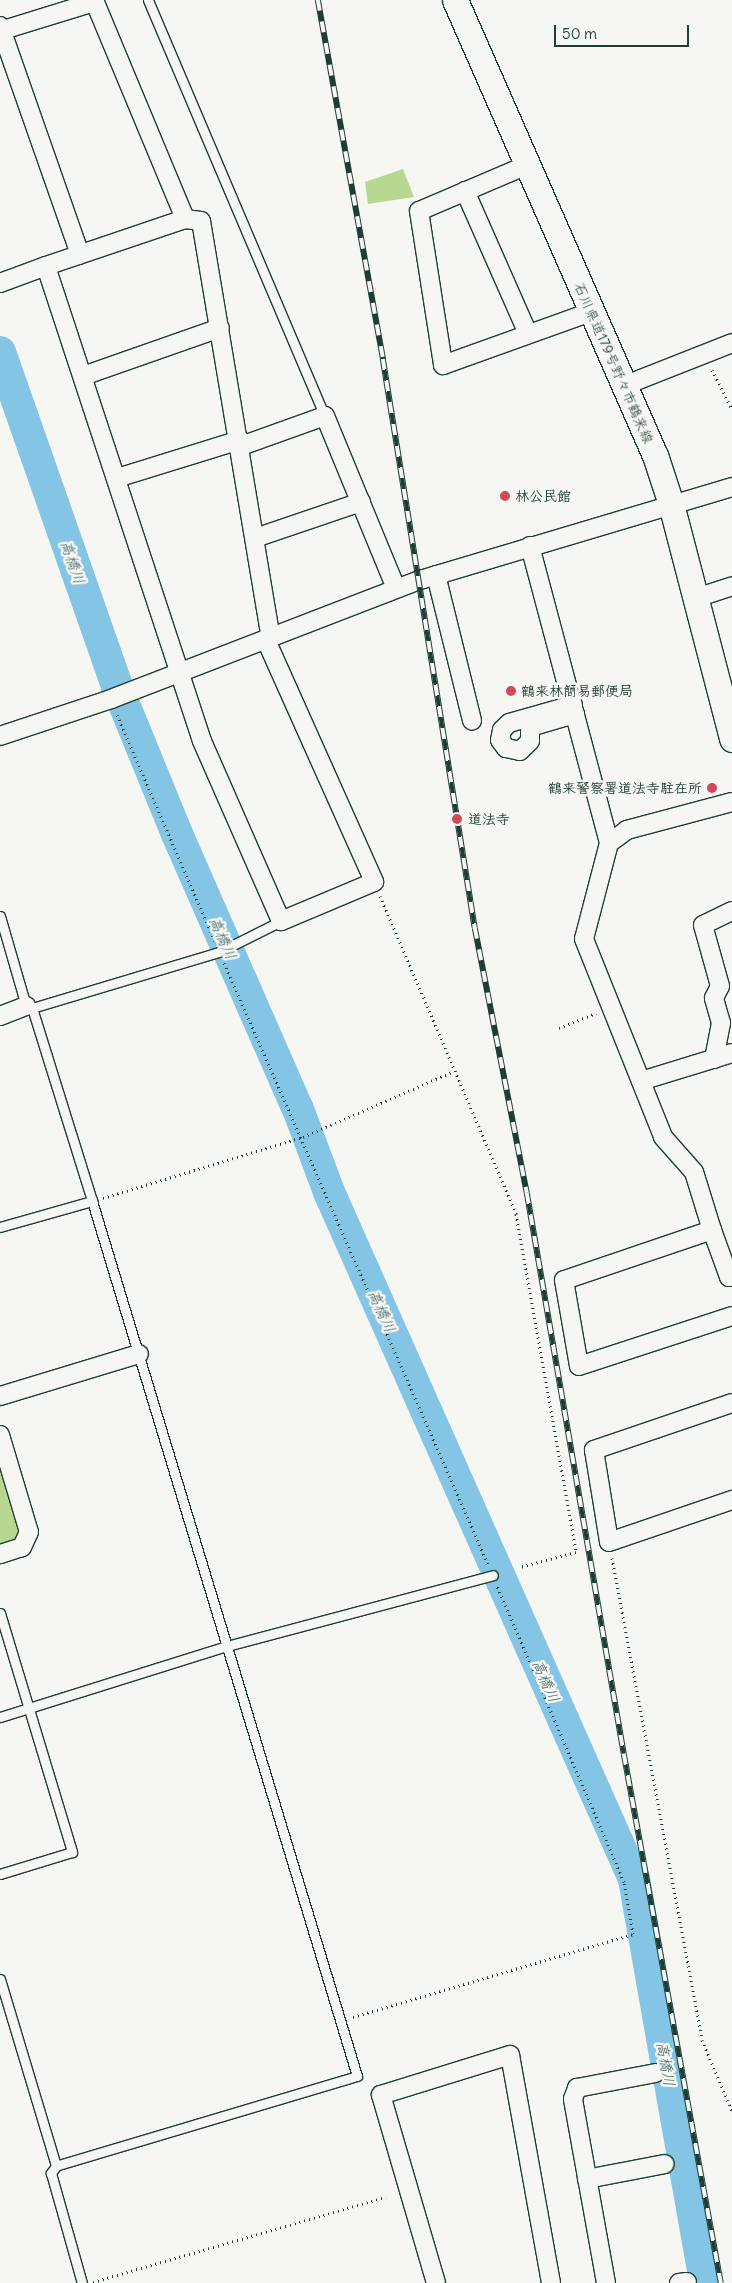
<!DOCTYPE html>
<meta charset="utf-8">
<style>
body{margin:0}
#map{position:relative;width:732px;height:2283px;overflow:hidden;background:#f6f6f2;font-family:Delius,"Klee One",sans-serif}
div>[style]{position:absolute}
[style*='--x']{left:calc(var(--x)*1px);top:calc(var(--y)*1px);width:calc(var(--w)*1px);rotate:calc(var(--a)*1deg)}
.green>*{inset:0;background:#b8d892}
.river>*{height:32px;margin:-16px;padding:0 16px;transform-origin:16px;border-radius:16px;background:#84c4e4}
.path>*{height:3px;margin-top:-1.5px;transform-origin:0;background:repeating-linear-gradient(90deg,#1f3d34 0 1px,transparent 0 5px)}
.roads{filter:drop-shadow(1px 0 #1f3d34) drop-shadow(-1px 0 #1f3d34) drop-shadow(0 1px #1f3d34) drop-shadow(0 -1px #1f3d34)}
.lane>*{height:9px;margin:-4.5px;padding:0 4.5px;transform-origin:4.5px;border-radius:4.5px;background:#f6f6f2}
.street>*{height:18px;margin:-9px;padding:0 9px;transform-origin:9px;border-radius:9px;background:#f6f6f2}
.secondary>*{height:25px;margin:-12.5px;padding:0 12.5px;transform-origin:12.5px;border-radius:12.5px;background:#f6f6f2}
.rail>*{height:5.5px;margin-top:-2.75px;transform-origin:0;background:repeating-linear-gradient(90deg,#f6f6f2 0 11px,#1f3d34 0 22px);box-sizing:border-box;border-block:1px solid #1f3d34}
.dots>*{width:14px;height:14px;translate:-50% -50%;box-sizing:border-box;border:2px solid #f6f6f2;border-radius:50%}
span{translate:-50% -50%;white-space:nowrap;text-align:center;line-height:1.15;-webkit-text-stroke:5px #f6f6f2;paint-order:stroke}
.street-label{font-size:14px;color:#1f3d34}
.poi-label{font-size:14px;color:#1f3d34;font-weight:700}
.left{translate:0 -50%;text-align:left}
.right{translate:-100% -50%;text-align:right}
.water-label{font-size:15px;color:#385f60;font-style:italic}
.scale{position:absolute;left:554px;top:25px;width:135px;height:22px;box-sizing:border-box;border:2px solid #1f3d34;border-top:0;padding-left:6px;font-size:15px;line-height:18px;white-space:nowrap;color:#1f3d34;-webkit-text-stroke:4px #f6f6f2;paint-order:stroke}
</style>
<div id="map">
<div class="green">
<i style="clip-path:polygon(403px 169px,414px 197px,368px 204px,365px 182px)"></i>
<i style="clip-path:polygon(0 1465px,21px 1531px,16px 1542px,0 1547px)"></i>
</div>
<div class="river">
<i style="--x:0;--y:352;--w:355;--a:70.7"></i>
<i style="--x:117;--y:687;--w:159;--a:67.8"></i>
<i style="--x:177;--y:834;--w:300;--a:66.3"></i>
<i style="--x:298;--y:1109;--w:89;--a:69.5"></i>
<i style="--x:329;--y:1192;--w:752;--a:66.06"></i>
<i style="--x:634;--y:1879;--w:410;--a:80"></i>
</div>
<div class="path">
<i style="--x:712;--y:370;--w:44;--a:62.9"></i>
<i style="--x:117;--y:715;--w:246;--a:66.6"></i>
<i style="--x:380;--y:896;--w:346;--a:66.8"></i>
<i style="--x:516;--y:1214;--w:343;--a:79.9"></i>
<i style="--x:576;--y:1552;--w:58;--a:165"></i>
<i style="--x:224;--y:963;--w:656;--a:66.29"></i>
<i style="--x:559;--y:1028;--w:40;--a:-22"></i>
<i style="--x:103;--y:1198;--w:209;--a:-17"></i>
<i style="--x:303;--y:1137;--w:165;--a:-23.6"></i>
<i style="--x:612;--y:1558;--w:490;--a:79.4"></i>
<i style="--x:702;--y:2040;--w:77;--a:67.1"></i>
<i style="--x:353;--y:2017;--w:292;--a:-16.5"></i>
<i style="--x:633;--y:1934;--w:53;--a:-99.8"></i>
<i style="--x:624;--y:1882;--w:322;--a:-113.2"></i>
<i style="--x:93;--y:2282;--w:305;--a:-16.2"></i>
</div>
<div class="roads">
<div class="lane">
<i style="--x:148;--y:0;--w:452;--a:67"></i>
<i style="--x:0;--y:916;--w:94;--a:73.9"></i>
<i style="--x:26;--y:1006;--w:6;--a:18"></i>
<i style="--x:32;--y:1008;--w:202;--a:72.7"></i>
<i style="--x:92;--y:1201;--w:914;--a:73.15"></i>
<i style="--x:357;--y:2076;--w:314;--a:163.4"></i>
<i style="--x:32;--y:1008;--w:195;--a:-16.7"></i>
<i style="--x:219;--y:952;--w:69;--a:-26.6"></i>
<i style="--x:0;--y:1227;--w:96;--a:-15.8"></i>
<i style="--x:0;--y:1613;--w:250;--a:73.2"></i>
<i style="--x:72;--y:1852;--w:75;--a:163"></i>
<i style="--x:0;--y:1717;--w:238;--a:-17.4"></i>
<i style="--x:227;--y:1646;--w:275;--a:-14.9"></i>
<i style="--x:0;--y:1979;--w:195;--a:73.3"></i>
<i style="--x:56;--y:2166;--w:9;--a:126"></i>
<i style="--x:51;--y:2173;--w:114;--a:74.3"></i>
</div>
<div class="street">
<i style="--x:94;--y:0;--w:237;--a:67.4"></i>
<i style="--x:0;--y:26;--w:242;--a:70.7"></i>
<i style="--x:0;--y:31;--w:98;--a:-17.1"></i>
<i style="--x:527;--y:165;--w:117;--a:156.9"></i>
<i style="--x:419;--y:211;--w:156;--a:81.1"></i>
<i style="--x:443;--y:365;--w:157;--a:-19.7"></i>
<i style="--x:465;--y:191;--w:156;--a:66.2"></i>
<i style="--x:0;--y:283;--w:49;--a:-20.3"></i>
<i style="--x:83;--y:376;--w:145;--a:-19.3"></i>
<i style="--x:623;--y:386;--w:117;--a:-21.5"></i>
<i style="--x:241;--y:446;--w:89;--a:-19.7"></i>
<i style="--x:325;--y:416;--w:186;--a:67.6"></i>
<i style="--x:117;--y:478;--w:129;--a:-17.2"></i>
<i style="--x:255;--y:538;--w:112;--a:-18.8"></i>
<i style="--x:530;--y:546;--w:307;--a:75.1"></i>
<i style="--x:436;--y:575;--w:150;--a:76.1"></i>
<i style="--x:696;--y:598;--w:38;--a:-18"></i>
<i style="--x:266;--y:640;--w:265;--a:65.9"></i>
<i style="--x:374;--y:882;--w:101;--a:157.2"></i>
<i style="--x:281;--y:921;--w:197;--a:-113.7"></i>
<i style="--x:202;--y:741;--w:500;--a:-108.2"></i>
<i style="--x:46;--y:266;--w:147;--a:-18.7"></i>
<i style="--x:185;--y:219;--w:16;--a:7"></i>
<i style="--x:201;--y:221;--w:423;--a:80.5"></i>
<i style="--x:573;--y:705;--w:66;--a:164.3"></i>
<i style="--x:509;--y:723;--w:10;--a:135"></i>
<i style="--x:502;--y:730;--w:10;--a:101"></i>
<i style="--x:500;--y:740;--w:10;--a:53"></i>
<i style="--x:506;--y:748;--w:14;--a:12"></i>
<i style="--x:520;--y:751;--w:14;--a:-45"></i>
<i style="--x:530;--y:741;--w:14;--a:-90"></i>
<i style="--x:530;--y:727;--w:47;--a:-16.1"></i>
<i style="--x:0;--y:736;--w:117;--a:-18.4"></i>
<i style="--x:111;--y:699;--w:331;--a:-21.1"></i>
<i style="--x:420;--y:580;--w:326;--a:-16.6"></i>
<i style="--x:732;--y:802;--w:109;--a:165.1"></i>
<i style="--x:627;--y:830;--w:22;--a:144"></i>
<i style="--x:609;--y:843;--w:99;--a:104.6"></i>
<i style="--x:584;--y:939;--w:213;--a:68.2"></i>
<i style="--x:663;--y:1137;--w:47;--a:48.5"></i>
<i style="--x:694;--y:1172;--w:61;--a:72.8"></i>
<i style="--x:712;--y:1230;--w:50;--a:70.1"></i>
<i style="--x:729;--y:1277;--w:3;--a:-18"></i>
<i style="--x:0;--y:1016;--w:28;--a:-21"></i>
<i style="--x:714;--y:1059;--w:37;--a:-79"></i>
<i style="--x:721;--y:1023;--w:26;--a:-106"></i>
<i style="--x:714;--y:998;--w:13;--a:-63"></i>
<i style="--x:720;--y:986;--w:63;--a:-105.6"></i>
<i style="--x:703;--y:925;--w:32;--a:-26"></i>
<i style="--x:641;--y:1081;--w:95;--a:-17.1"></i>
<i style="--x:712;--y:1230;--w:156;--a:161.3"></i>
<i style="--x:564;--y:1280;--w:87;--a:80.1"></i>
<i style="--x:579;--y:1366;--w:161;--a:-18.1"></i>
<i style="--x:0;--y:1396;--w:145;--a:-16.8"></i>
<i style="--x:732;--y:1403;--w:146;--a:161.2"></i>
<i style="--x:594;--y:1450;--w:93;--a:80.7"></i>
<i style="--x:609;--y:1542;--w:130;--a:-18.9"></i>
<i style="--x:0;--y:1435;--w:101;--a:73.4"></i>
<i style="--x:29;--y:1532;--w:17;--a:115"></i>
<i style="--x:22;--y:1547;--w:23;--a:162"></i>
<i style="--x:587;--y:2179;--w:79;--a:-10.9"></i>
<i style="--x:436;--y:2283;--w:196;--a:-106.3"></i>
<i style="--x:381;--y:2095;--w:135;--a:-17.2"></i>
<i style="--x:510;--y:2055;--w:232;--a:79.8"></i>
<i style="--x:606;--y:2283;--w:187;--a:-100.2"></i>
<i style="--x:573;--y:2099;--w:12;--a:-70"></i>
<i style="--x:577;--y:2088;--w:80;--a:-10.8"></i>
<i style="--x:679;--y:2283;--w:8;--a:-7"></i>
</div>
<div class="secondary">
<i style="--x:455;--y:0;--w:497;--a:66.3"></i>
<i style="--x:655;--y:455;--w:52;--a:71.9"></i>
<i style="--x:671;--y:504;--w:243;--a:75.4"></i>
</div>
</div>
<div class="rail">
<i style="--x:318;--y:0;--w:365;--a:79.7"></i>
<i style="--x:383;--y:359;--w:576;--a:80.82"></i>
<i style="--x:475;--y:928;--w:270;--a:78.9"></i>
<i style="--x:527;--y:1193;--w:569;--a:80.19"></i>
<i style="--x:624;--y:1754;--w:538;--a:79.61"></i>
</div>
<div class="dots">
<i style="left:505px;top:496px;background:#d1495b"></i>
<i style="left:511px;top:691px;background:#d1495b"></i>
<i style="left:712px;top:788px;background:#d1495b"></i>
<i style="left:457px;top:819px;background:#d1495b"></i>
</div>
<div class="street-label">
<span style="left:614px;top:363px;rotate:66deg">石川県道179号野々市鶴来線</span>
</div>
<div class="poi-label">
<span class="left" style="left:515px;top:496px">林公民館</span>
<span class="left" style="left:521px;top:691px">鶴来林簡易郵便局</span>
<span class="right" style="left:702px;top:788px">鶴来警察署道法寺駐在所</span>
<span class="left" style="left:468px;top:819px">道法寺</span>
</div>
<div class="water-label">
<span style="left:73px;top:562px;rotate:71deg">高橋川</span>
<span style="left:223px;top:938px;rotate:66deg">高橋川</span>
<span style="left:382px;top:1311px;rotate:66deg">高橋川</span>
<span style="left:546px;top:1681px;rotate:66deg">高橋川</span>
<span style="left:666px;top:2064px;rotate:80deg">高橋川</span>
</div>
<div class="scale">50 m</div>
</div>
